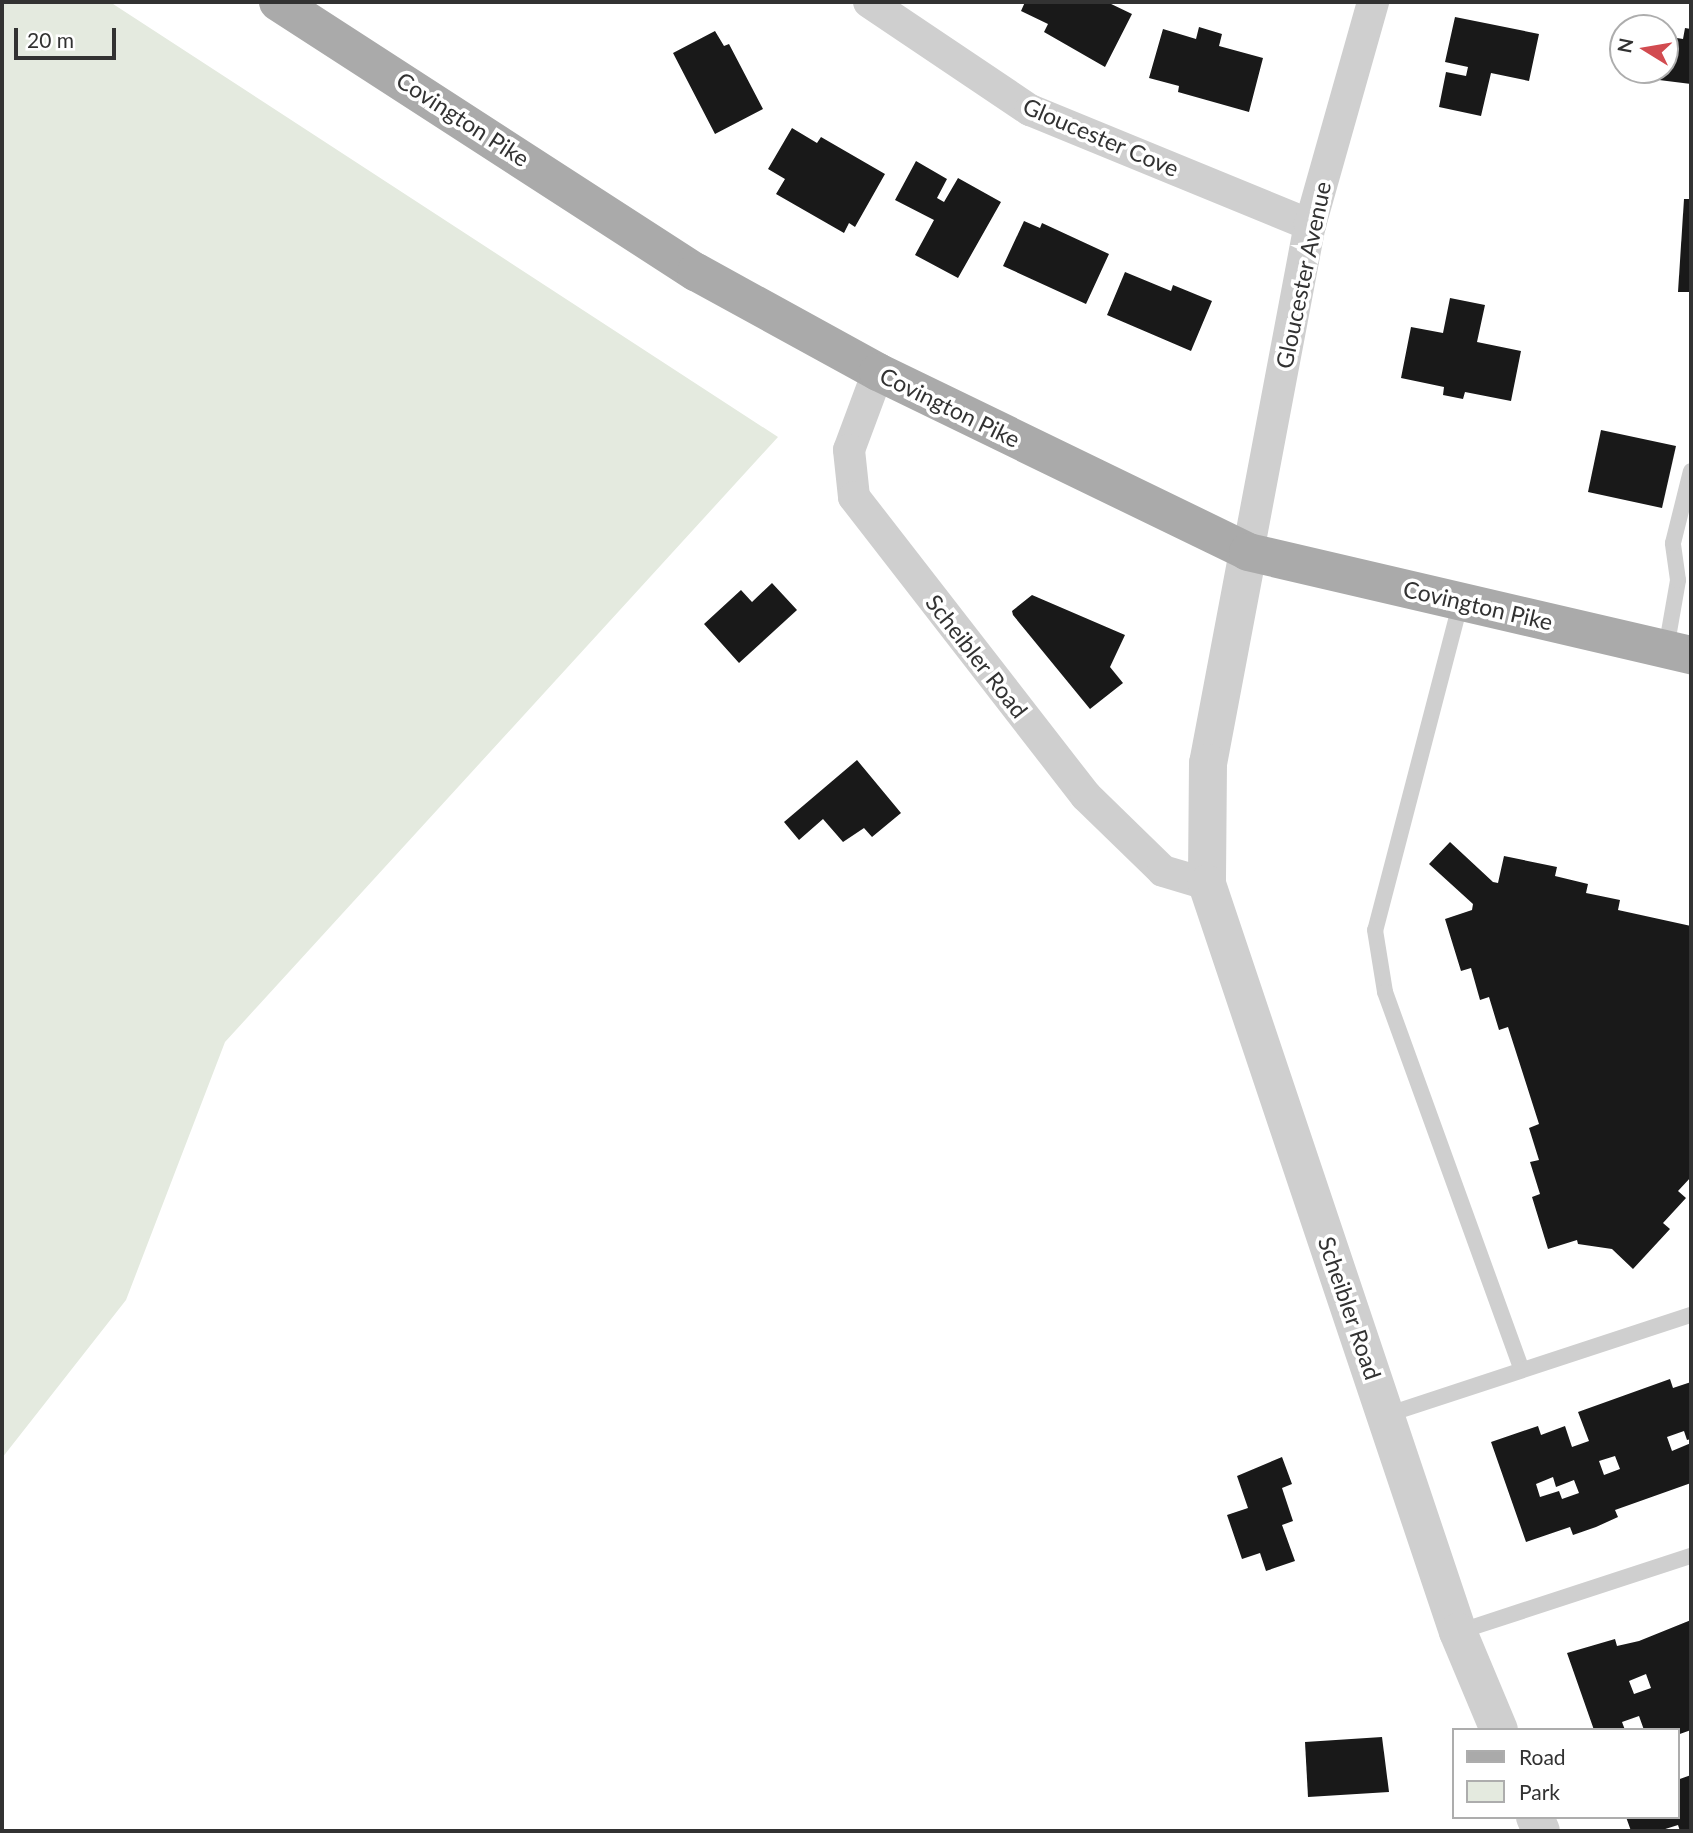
<!DOCTYPE html>
<style>
body{margin:0}
#map{position:relative;width:1693px;height:1833px;overflow:hidden;background:#fff;font-family:Lato,sans-serif}
div>[style]{position:absolute}
[style*='--x']{left:calc(var(--x)*1px);top:calc(var(--y)*1px);width:calc(var(--w)*1px);rotate:calc(var(--a)*1deg)}
.green>*{inset:0;background:#e4eadf}
.building>*{inset:0;background:#191919}
.service>*{height:16px;margin:-8px;padding:0 8px;transform-origin:8px;border-radius:8px;background:#cfcfcf}
.minor>*{height:32px;margin:-16px;padding:0 16px;transform-origin:16px;border-radius:16px;background:#cfcfcf}
.tertiary>*{height:38px;margin:-19px;padding:0 19px;transform-origin:19px;border-radius:19px;background:#cfcfcf}
.primary>*{height:38px;margin:-19px;padding:0 19px;transform-origin:19px;border-radius:19px;background:#aaa}
span{translate:-50% -50%;white-space:nowrap;text-align:center;line-height:1.15;-webkit-text-stroke:7px #fff;paint-order:stroke}
.street-label{font-size:23px;color:#323232}
.frame{position:absolute;inset:0;border:4px solid #323232;pointer-events:none}
.legend{position:absolute;left:1452px;top:1728px;width:228px;height:91px;box-sizing:border-box;background:#fff;border:2px solid #adadad;margin:0;padding:9px 12px;list-style:none;font-size:21px;color:#323232}
.legend li{display:flex;align-items:center;gap:14px;height:35px}
.legend b{width:35px;border:2px solid #adadad}
.north{position:absolute;left:1609px;top:14px;width:70px;height:70px;box-sizing:border-box;background:#fff;border:2px solid #adadad;border-radius:50%;rotate:281deg;font-size:19px;font-weight:700;line-height:28px;text-align:center;color:#323232}
.north::after{content:'';display:block;margin:auto;width:24px;height:32px;background:#d24b50;clip-path:polygon(50% 0,100% 100%,50% 72%,0 100%)}
.scale{position:absolute;left:14px;top:28px;width:102px;height:32px;box-sizing:border-box;border:4px solid #323232;border-top:0;padding-left:9px;font-size:21px;line-height:24px;white-space:nowrap;color:#323232;-webkit-text-stroke:5px #fff;paint-order:stroke}
</style>
<div id="map">
<div class="green">
<i style="clip-path:polygon(2px 2px,110px 2px,778px 437px,225px 1042px,126px 1300px,2px 1458px)"></i>
</div>
<div class="building">
<i style="clip-path:polygon(1025px 2px,1107px 2px,1132px 14px,1105px 67px,1044px 32px,1048px 24px,1021px 11px)"></i>
<i style="clip-path:polygon(1455px 17px,1539px 34px,1529px 81px,1491px 73px,1481px 116px,1439px 107px,1446px 72px,1466px 76px,1468px 67px,1445px 62px)"></i>
<i style="clip-path:polygon(1199px 27px,1222px 34px,1219px 46px,1263px 58px,1249px 112px,1178px 92px,1179px 86px,1149px 78px,1163px 29px,1196px 39px)"></i>
<i style="clip-path:polygon(1685px 28px,1691px 29px,1691px 84px,1651px 79px,1652px 70px,1665px 70px,1665px 36px,1683px 39px)"></i>
<i style="clip-path:polygon(715px 31px,724px 46px,729px 44px,763px 109px,715px 134px,673px 53px)"></i>
<i style="clip-path:polygon(792px 128px,817px 143px,821px 137px,885px 174px,855px 227px,849px 223px,844px 233px,776px 194px,785px 179px,768px 169px)"></i>
<i style="clip-path:polygon(916px 161px,947px 179px,937px 198px,944px 202px,958px 178px,1001px 202px,958px 278px,915px 255px,934px 220px,895px 200px)"></i>
<i style="clip-path:polygon(1684px 199px,1691px 199px,1691px 292px,1678px 292px)"></i>
<i style="clip-path:polygon(1024px 221px,1040px 228px,1042px 223px,1109px 254px,1086px 304px,1003px 266px)"></i>
<i style="clip-path:polygon(1125px 272px,1171px 291px,1173px 285px,1212px 301px,1191px 351px,1107px 315px)"></i>
<i style="clip-path:polygon(1450px 298px,1485px 305px,1477px 342px,1521px 351px,1511px 401px,1465px 392px,1463px 399px,1443px 395px,1444px 387px,1401px 378px,1411px 327px,1443px 333px)"></i>
<i style="clip-path:polygon(1601px 430px,1676px 446px,1662px 508px,1588px 492px)"></i>
<i style="clip-path:polygon(772px 583px,797px 610px,739px 663px,704px 624px,741px 590px,752px 602px)"></i>
<i style="clip-path:polygon(1032px 595px,1125px 635px,1110px 667px,1123px 683px,1090px 709px,1013px 615px,1012px 611px)"></i>
<i style="clip-path:polygon(857px 760px,901px 813px,872px 837px,864px 828px,843px 842px,823px 819px,799px 840px,784px 822px)"></i>
<i style="clip-path:polygon(1450px 842px,1493px 882px,1498px 883px,1504px 856px,1557px 867px,1555px 876px,1588px 884px,1586px 893px,1620px 900px,1618px 910px,1691px 926px,1691px 1177px,1678px 1191px,1686px 1198px,1663px 1223px,1670px 1229px,1633px 1269px,1612px 1249px,1578px 1244px,1577px 1240px,1548px 1249px,1532px 1197px,1540px 1194px,1530px 1162px,1539px 1160px,1529px 1128px,1539px 1124px,1508px 1027px,1499px 1030px,1489px 997px,1480px 1000px,1471px 968px,1461px 971px,1445px 919px,1472px 910px,1473px 904px,1429px 864px)"></i>
<i style="clip-path:polygon(evenodd,1670px 1379px,1673px 1388px,1691px 1382px,1691px 1439px,1687px 1440px,1684px 1431px,1667px 1437px,1672px 1451px,1691px 1443px,1691px 1483px,1615px 1510px,1618px 1517px,1596px 1527px,1573px 1535px,1570px 1527px,1526px 1542px,1491px 1442px,1538px 1426px,1541px 1435px,1565px 1426px,1572px 1447px,1589px 1441px,1578px 1412px,1670px 1379px,1615px 1456px,1620px 1469px,1604px 1475px,1599px 1461px,1615px 1456px,1670px 1379px,1553px 1477px,1556px 1487px,1574px 1480px,1579px 1493px,1562px 1499px,1559px 1491px,1540px 1497px,1536px 1484px,1553px 1477px)"></i>
<i style="clip-path:polygon(1282px 1457px,1292px 1484px,1282px 1488px,1293px 1521px,1282px 1525px,1295px 1561px,1266px 1571px,1260px 1553px,1242px 1559px,1227px 1515px,1248px 1508px,1237px 1476px)"></i>
<i style="clip-path:polygon(evenodd,1691px 1620px,1691px 1730px,1677px 1735px,1677px 1730px,1644px 1730px,1639px 1716px,1622px 1722px,1625px 1730px,1594px 1730px,1567px 1653px,1615px 1639px,1617px 1646px,1639px 1641px,1691px 1620px,1646px 1674px,1651px 1688px,1634px 1694px,1629px 1681px,1646px 1674px)"></i>
<i style="clip-path:polygon(1382px 1737px,1389px 1792px,1308px 1797px,1305px 1742px)"></i>
<i style="clip-path:polygon(1691px 1775px,1691px 1830px,1680px 1831px,1678px 1825px,1659px 1831px,1631px 1831px,1626px 1817px,1677px 1817px,1677px 1780px)"></i>
</div>
<div class="service">
<i style="--x:1461;--y:601;--w:340;--a:104.6"></i>
<i style="--x:1375;--y:930;--w:63;--a:80.8"></i>
<i style="--x:1385;--y:992;--w:402;--a:70.1"></i>
<i style="--x:1666;--y:649;--w:70;--a:-80.1"></i>
<i style="--x:1678;--y:580;--w:37;--a:-98"></i>
<i style="--x:1673;--y:543;--w:74;--a:-76"></i>
<i style="--x:1386;--y:1415;--w:321;--a:-18.2"></i>
<i style="--x:1458;--y:1632;--w:245;--a:-18.1"></i>
</div>
<div class="minor">
<i style="--x:869;--y:2;--w:194;--a:33.9"></i>
<i style="--x:1030;--y:110;--w:303;--a:22.3"></i>
<i style="--x:878;--y:372;--w:83;--a:110.4"></i>
<i style="--x:849;--y:450;--w:47;--a:83.9"></i>
<i style="--x:854;--y:497;--w:378;--a:52.2"></i>
<i style="--x:1086;--y:796;--w:107;--a:44.2"></i>
<i style="--x:1163;--y:871;--w:46;--a:16.5"></i>
<i style="--x:1248;--y:552;--w:333;--a:-79.3"></i>
<i style="--x:1310;--y:225;--w:232;--a:-74.2"></i>
</div>
<div class="tertiary">
<i style="--x:1248;--y:552;--w:215;--a:100.7"></i>
<i style="--x:1208;--y:763;--w:121;--a:90.5"></i>
<i style="--x:1207;--y:884;--w:789;--a:71.45"></i>
<i style="--x:1458;--y:1632;--w:106;--a:67.3"></i>
<i style="--x:1535;--y:1817;--w:15;--a:67"></i>
</div>
<div class="primary">
<i style="--x:278;--y:2;--w:498;--a:32.9"></i>
<i style="--x:696;--y:272;--w:208;--a:28.8"></i>
<i style="--x:878;--y:372;--w:411;--a:25.9"></i>
<i style="--x:1248;--y:552;--w:455;--a:13.1"></i>
</div>
<div class="street-label">
<span style="left:463px;top:119px;rotate:33deg">Covington Pike</span>
<span style="left:1101px;top:137px;rotate:23deg">Gloucester Cove</span>
<span style="left:1303px;top:275px;rotate:-78deg">Gloucester Avenue</span>
<span style="left:950px;top:407px;rotate:26deg">Covington Pike</span>
<span style="left:1478px;top:605px;rotate:13deg">Covington Pike</span>
<span style="left:977px;top:656px;rotate:52deg">Scheibler Road</span>
<span style="left:1350px;top:1308px;rotate:71deg">Scheibler Road</span>
</div>
<div class="frame"></div>
<ul class="legend">
<li><b style="height:9px;background:#aaa"></b>Road</li>
<li><b style="height:19px;background:#e4eadf"></b>Park</li>
</ul>
<div class="north">N</div>
<div class="scale">20 m</div>
</div>
